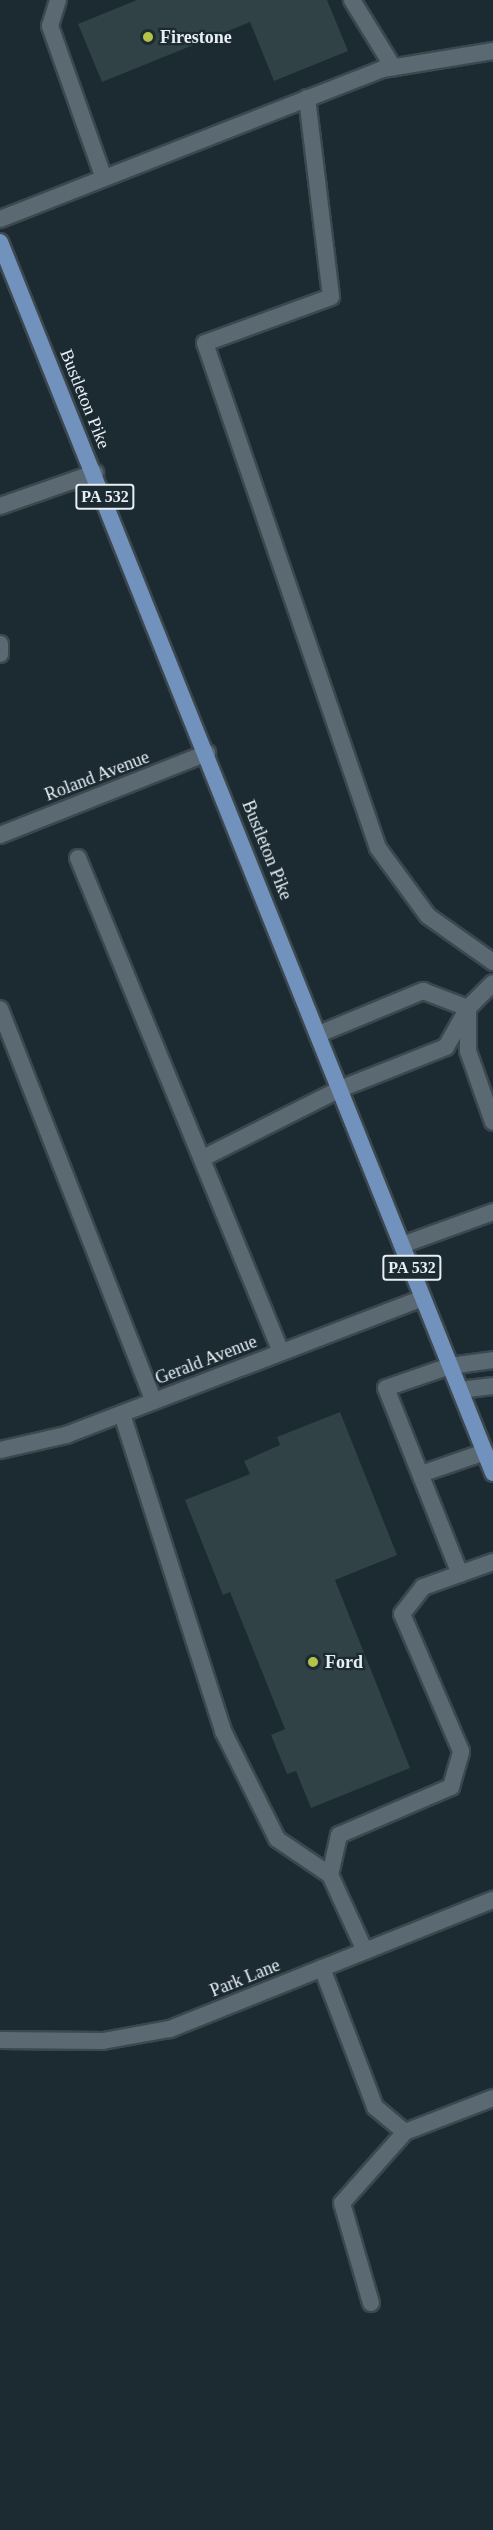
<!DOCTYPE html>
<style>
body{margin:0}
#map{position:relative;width:493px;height:2530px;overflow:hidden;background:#1c2a31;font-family:"Times New Roman",serif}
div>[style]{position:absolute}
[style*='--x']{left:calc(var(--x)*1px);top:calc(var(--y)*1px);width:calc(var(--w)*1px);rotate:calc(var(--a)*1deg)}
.building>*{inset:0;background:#304245}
.roads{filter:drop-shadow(2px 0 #3c474e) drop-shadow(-2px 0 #3c474e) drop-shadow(0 2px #3c474e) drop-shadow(0 -2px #3c474e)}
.service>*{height:16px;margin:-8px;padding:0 8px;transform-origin:8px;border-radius:8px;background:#5a6972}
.minor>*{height:16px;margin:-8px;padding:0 8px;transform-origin:8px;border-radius:8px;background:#5a6972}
.primary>*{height:16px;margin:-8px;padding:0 8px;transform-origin:8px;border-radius:8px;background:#7192bc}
.dots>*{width:16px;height:16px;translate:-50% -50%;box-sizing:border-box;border:3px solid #1c2a31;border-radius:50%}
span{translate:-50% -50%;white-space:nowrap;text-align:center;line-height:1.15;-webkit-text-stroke:4.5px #1c2a31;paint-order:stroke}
.shield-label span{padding:2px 4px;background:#1c2a31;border:2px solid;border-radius:4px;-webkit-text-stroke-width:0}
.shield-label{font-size:16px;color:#e7eff5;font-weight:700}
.poi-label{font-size:18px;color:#e7eff5;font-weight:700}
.left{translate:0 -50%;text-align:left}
.street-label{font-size:18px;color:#e7eff5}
</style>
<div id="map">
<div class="building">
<i style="clip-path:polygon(137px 0,327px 0,348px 51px,274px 81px,250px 22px,102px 82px,78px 24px)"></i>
<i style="clip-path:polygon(340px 1412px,397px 1555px,335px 1580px,410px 1768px,311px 1808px,296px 1771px,287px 1774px,271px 1735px,285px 1729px,230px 1592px,223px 1595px,185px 1500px,250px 1474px,244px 1461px,280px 1445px,277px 1437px)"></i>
</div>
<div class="roads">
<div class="service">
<i style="--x:58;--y:0;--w:27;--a:107"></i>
<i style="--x:50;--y:26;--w:159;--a:70.5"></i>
<i style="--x:352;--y:0;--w:79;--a:58.5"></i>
<i style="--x:307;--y:98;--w:200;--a:83.1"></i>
<i style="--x:331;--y:297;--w:134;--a:159.9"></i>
<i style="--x:205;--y:343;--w:534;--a:71.09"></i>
<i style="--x:378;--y:848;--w:84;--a:53.7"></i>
<i style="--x:428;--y:916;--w:80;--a:35.3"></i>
<i style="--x:0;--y:219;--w:411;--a:-21.4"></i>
<i style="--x:383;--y:69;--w:111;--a:-9.3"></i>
<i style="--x:0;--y:506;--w:101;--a:-19.2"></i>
<i style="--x:0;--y:644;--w:10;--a:90"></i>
<i style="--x:78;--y:858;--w:534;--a:67.66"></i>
<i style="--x:0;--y:1009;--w:421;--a:68.6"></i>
<i style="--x:468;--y:1009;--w:42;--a:90"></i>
<i style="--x:468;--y:1051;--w:75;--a:70.6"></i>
<i style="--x:319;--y:1034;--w:113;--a:-22.5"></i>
<i style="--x:423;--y:991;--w:48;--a:20.7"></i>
<i style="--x:203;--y:1158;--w:153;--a:-26.7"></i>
<i style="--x:340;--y:1089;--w:114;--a:-21.6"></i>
<i style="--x:446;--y:1047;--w:45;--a:-60.6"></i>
<i style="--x:468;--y:1008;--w:35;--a:-45"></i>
<i style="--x:402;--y:1245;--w:97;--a:-19.9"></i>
<i style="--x:460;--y:1390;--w:33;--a:-7"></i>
<i style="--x:122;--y:1414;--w:333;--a:72.3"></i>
<i style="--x:223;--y:1731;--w:121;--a:63.4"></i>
<i style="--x:277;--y:1839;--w:64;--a:34.2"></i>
<i style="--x:421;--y:1474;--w:68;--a:-19"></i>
<i style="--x:460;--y:1574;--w:200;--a:-111.7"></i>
<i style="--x:386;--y:1388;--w:68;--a:-19"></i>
<i style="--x:450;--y:1366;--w:43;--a:-7.9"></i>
<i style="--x:365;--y:1951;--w:84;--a:-114.7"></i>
<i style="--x:330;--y:1875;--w:41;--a:-77.3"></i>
<i style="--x:339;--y:1835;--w:122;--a:-23.2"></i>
<i style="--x:451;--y:1787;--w:37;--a:-74"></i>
<i style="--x:461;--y:1751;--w:149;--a:-113.3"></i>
<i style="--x:402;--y:1614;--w:34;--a:-52"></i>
<i style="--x:423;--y:1587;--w:74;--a:-19.7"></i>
<i style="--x:322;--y:1968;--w:149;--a:69.1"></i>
<i style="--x:375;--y:2107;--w:39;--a:40"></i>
<i style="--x:405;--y:2132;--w:94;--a:-21.1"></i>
<i style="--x:371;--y:2303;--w:104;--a:-106.2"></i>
<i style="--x:342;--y:2203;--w:95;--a:-48.4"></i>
</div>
<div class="minor">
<i style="--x:0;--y:835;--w:223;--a:-21.6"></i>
<i style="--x:0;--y:1450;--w:68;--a:-12.8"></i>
<i style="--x:66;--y:1435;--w:382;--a:-21"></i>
<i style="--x:0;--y:2040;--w:103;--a:0.6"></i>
<i style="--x:103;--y:2041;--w:68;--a:-10.2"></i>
<i style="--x:170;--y:2029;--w:348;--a:-21.8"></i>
</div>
<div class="primary">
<i style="--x:0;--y:242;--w:1326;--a:68.17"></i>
</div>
</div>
<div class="dots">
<i style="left:148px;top:37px;background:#b5c249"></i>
<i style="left:313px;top:1662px;background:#b5c249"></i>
</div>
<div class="shield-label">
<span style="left:105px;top:497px">PA 532</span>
<span style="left:412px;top:1268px">PA 532</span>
</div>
<div class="poi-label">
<span class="left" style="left:160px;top:37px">Firestone</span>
<span class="left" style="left:325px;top:1662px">Ford</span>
</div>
<div class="street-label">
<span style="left:85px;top:399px;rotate:68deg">Bustleton Pike</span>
<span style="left:97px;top:776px;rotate:-21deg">Roland Avenue</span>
<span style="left:267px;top:850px;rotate:68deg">Bustleton Pike</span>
<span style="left:206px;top:1360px;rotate:-21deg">Gerald Avenue</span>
<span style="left:245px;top:1978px;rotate:-22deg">Park Lane</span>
</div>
</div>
